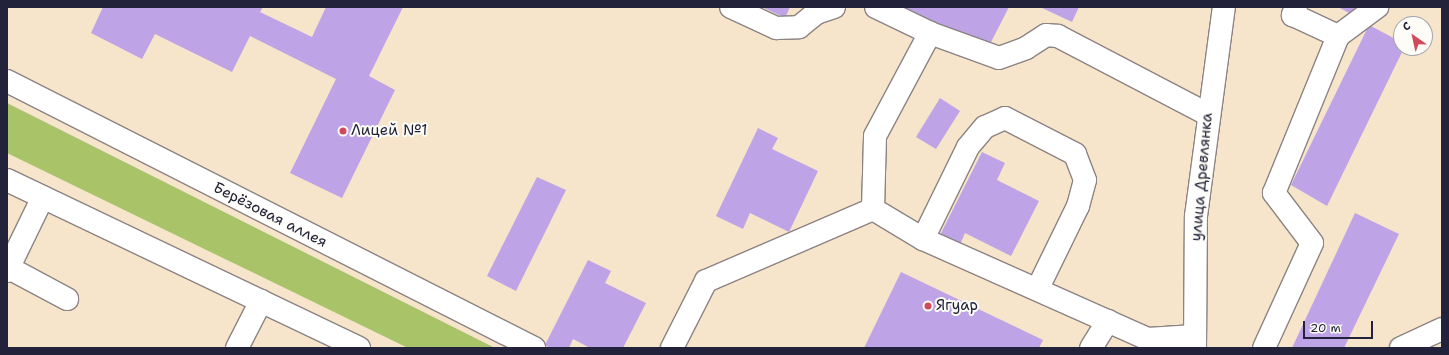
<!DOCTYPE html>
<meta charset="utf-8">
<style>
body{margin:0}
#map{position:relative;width:1449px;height:355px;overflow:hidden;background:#f6e4cb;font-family:"Shantell Sans",sans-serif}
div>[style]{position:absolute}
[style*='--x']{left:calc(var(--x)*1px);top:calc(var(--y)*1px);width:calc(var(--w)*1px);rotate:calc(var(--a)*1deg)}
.green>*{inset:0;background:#a9c369}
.building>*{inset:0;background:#bea4e7}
.roads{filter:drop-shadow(1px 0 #8c8383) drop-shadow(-1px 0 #8c8383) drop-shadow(0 1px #8c8383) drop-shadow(0 -1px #8c8383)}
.minor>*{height:22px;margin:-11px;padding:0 11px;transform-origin:11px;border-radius:11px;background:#fff}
.dots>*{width:11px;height:11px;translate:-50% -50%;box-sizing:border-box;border:2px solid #fdfcf7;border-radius:50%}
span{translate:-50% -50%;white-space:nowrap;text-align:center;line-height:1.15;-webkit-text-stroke:4px #fdfcf7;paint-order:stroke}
.poi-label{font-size:15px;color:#22223b}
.left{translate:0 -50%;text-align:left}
.street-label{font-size:15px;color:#22223b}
.frame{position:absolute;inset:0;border:8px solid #22223b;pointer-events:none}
.north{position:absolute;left:1393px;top:16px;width:40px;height:40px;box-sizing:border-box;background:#fdfcf7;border:1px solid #a5a5ac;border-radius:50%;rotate:326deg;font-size:11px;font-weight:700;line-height:16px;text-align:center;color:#22223b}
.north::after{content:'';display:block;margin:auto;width:14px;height:18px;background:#d1495b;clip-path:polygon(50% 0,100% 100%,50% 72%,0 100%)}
.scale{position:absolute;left:1303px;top:321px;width:70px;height:18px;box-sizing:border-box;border:2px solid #22223b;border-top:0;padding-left:5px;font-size:12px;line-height:14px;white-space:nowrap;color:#22223b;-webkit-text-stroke:3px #fdfcf7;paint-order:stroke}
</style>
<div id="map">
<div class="green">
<i style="clip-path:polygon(7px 103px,495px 348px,408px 348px,7px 153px)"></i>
</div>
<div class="building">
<i style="clip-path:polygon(103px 7px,263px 7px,260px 12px,312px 37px,326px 7px,403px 7px,369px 76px,395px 90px,342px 198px,290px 173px,336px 79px,250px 36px,232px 72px,155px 34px,142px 59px,91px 33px)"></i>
<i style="clip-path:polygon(762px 7px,790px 7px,785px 18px)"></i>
<i style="clip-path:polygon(899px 7px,1009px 7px,988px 48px)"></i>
<i style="clip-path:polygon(1040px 7px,1079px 7px,1072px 22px)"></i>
<i style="clip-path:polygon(1338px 7px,1355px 7px,1351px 14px)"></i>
<i style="clip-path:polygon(1369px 25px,1401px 42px,1401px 48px,1404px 48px,1327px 206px,1291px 185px)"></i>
<i style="clip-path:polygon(940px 98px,960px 111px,936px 149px,916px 137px)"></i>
<i style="clip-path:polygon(758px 128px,778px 138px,772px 149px,818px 171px,789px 232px,750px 213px,743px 229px,716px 216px)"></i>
<i style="clip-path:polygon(982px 152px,1005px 163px,997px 180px,1039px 201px,1011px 256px,965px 233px,959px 247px,939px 237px)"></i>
<i style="clip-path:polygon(537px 177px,566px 190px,516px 291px,487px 276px)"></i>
<i style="clip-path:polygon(1355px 213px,1399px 234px,1344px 348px,1292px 348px)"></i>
<i style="clip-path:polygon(588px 260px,611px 271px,605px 283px,646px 303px,623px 348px,590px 348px,573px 339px,569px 348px,550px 348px,545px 345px)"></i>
<i style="clip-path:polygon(901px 272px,1043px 340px,1039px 348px,864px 348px)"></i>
</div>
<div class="roads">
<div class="minor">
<i style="--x:731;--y:7;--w:50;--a:25"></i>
<i style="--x:776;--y:28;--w:23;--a:-2"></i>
<i style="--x:799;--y:27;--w:22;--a:-39"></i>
<i style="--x:816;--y:13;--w:19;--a:-18"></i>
<i style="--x:876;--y:7;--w:60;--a:25.7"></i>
<i style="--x:930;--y:33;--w:73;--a:19.9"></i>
<i style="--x:999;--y:58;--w:29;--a:-20"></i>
<i style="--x:1026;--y:48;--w:24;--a:-33"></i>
<i style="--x:1046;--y:35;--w:12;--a:5"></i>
<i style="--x:1058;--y:36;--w:168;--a:27.6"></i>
<i style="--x:1296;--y:7;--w:9;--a:111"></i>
<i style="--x:1293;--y:15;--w:50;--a:25"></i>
<i style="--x:7;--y:81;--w:591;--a:26.87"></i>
<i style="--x:7;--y:180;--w:390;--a:25.5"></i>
<i style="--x:873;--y:209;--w:58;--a:31"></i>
<i style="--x:923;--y:239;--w:246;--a:24"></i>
<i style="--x:1148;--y:339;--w:46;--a:-3.7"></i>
<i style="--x:923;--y:239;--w:102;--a:-63.9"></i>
<i style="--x:968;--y:147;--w:26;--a:-50"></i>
<i style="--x:985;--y:127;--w:22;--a:-24"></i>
<i style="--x:1005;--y:118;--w:79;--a:27.2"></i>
<i style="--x:1075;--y:154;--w:28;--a:69"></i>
<i style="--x:1085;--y:180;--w:27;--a:105"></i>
<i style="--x:1078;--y:206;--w:91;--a:116"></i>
<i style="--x:9;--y:268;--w:66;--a:28.1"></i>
<i style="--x:7;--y:271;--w:82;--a:-64.1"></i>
<i style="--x:237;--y:348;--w:53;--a:-62.9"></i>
<i style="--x:672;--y:348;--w:75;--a:-63.1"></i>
<i style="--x:706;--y:281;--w:182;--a:-23.3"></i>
<i style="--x:873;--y:209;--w:73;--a:-88.4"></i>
<i style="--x:875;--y:136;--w:117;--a:-61.9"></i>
<i style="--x:1091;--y:348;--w:32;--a:-58"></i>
<i style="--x:1195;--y:348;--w:132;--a:-89.6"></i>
<i style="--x:1196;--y:216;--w:211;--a:-82.4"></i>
<i style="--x:1264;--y:348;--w:115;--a:-65.4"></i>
<i style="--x:1312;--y:243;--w:63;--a:-127.2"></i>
<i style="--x:1274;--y:193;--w:170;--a:-67.8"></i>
<i style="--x:1338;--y:36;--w:49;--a:-36.6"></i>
<i style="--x:1401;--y:348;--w:45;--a:-24.9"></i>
</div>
</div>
<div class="dots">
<i style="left:343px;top:131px;background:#d1495b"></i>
<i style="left:928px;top:306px;background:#d1495b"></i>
</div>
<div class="poi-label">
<span class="left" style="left:351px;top:131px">Лицей №1</span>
<span class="left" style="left:936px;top:306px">Ягуар</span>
</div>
<div class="street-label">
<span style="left:1202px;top:177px;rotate:-85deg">улица Древлянка</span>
<span style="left:270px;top:215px;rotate:27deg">Берёзовая аллея</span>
</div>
<div class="frame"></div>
<div class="north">С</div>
<div class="scale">20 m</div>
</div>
